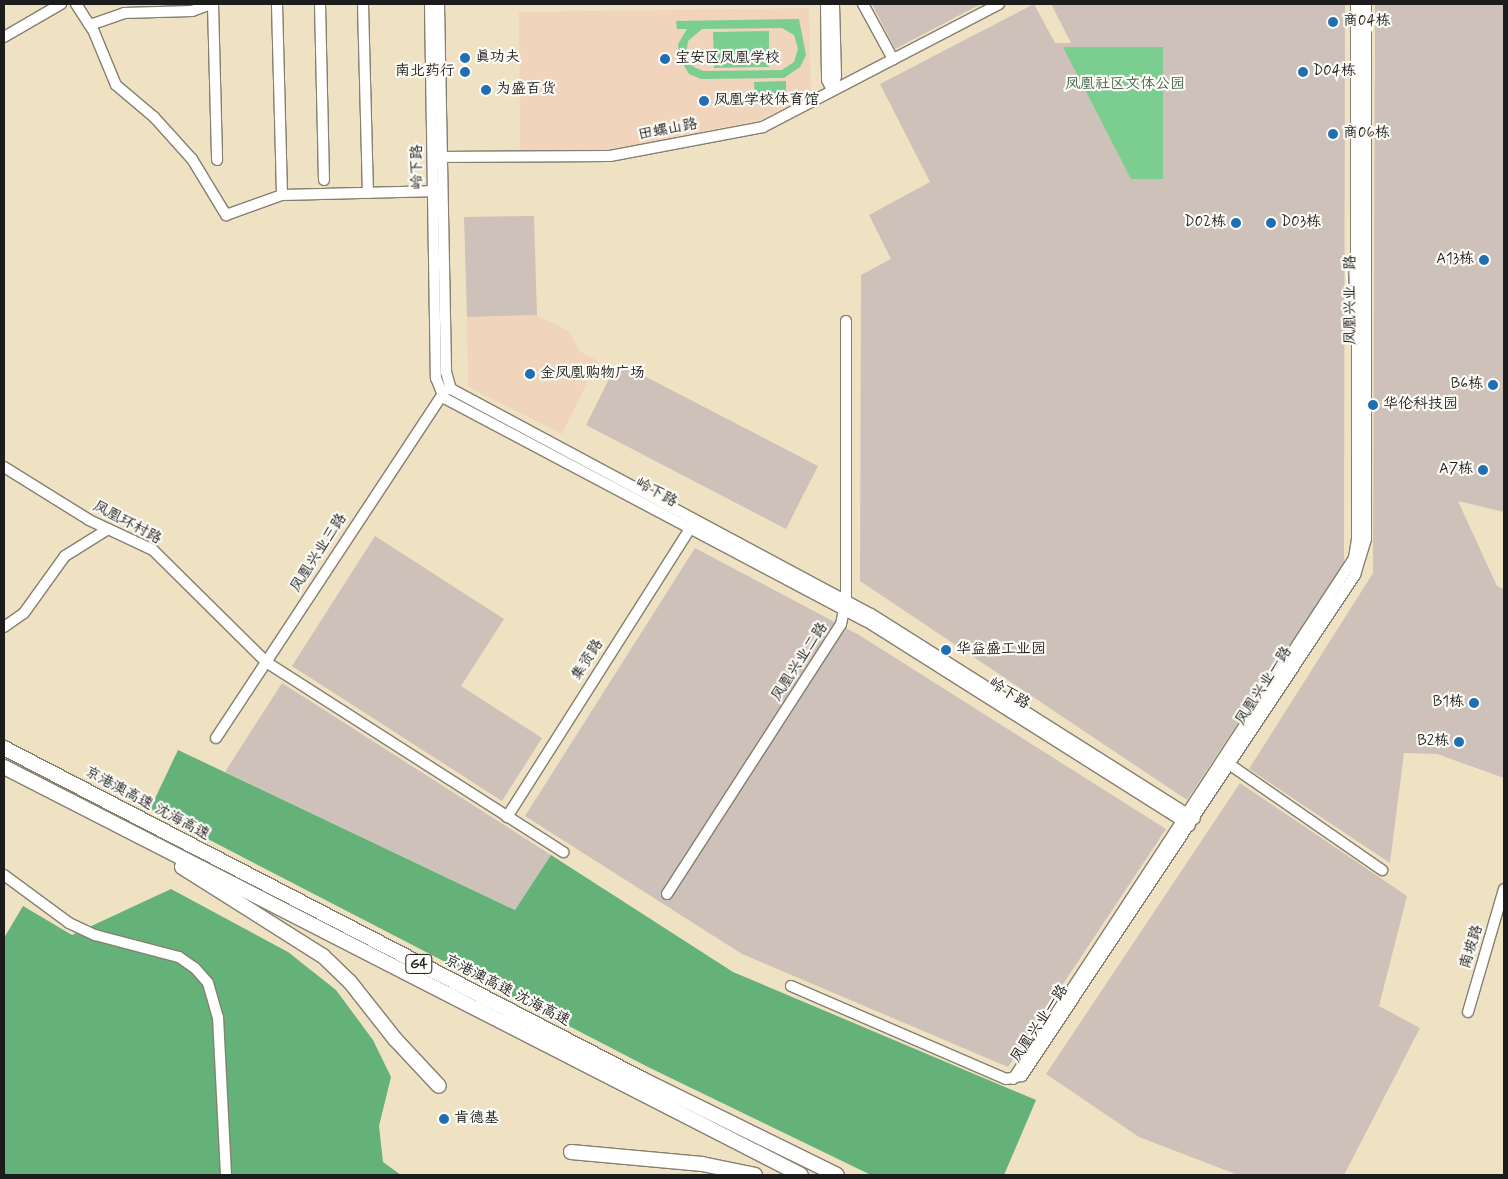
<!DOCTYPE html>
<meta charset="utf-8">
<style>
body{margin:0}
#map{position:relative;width:1508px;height:1179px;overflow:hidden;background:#efe2c3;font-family:Mynerve,"LXGW WenKai TC",sans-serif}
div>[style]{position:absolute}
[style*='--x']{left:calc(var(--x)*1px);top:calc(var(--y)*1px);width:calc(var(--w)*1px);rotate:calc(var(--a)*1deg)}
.built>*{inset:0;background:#f0d5bc}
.industrial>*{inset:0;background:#cec1b9}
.green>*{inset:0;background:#7bce90}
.forest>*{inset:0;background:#64b17a}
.roads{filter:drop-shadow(1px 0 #867f70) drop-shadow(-1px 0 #867f70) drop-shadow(0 1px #867f70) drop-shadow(0 -1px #867f70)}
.minor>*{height:10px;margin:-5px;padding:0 5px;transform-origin:5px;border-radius:5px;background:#fff}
.highway>*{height:14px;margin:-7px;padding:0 7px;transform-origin:7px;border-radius:7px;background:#fff}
.dots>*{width:14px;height:14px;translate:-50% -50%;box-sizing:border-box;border:2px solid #fdfcf7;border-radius:50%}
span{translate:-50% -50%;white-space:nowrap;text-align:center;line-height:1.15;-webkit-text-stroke:4.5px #fdfcf7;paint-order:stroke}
.shield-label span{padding:1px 4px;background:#fdfcf7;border:1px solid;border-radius:4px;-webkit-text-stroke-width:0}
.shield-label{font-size:14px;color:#1c1c1c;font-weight:700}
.poi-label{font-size:15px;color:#1c1c1c}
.left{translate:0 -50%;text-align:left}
.right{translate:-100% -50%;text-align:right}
.park-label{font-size:15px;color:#42634a}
.street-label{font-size:15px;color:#1c1c1c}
.frame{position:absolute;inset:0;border:5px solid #1c1c1c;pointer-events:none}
</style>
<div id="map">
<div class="built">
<i style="clip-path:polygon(809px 8px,811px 94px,760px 120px,610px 150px,520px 150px,519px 12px)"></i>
<i style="clip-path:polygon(537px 315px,569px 331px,579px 351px,598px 361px,562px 434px,468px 387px,467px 317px)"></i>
</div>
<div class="industrial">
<i style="clip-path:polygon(872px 4px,981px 4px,895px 49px)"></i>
<i style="clip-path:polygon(1034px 4px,1055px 43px,1071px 43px,1051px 4px,1345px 4px,1344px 563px,1187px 800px,860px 581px,861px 275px,891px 259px,869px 215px,930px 182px,880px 84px)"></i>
<i style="clip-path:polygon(1375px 4px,1504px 4px,1504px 512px,1458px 501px,1497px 586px,1504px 589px,1504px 778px,1437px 754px,1404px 753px,1390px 863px,1249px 769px,1373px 573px)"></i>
<i style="clip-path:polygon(534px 216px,537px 315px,467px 317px,464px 217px)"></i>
<i style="clip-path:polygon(627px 367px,818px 466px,786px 529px,586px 425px,613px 371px)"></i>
<i style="clip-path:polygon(375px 536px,504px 619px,461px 686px,542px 738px,502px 801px,292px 666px)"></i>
<i style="clip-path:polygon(695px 548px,859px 635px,1166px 829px,1008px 1067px,742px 954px,525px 816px)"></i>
<i style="clip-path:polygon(282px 683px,551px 855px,515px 910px,225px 772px)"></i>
<i style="clip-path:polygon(1240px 783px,1407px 896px,1379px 1006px,1420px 1028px,1344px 1175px,1238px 1175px,1139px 1137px,1046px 1074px)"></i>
</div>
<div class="green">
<i style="clip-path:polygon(evenodd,799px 19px,806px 55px,800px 67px,784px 78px,701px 79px,689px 74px,679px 57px,678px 44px,687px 29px,677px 29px,676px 21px,799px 19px,782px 28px,794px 35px,798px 49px,794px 62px,782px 70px,703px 71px,694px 67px,686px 55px,688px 41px,702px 29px,782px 28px)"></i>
<i style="clip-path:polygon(769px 31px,769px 67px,714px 68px,713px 32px)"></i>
<i style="clip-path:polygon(1063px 47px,1163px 47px,1163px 179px,1131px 179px)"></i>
<i style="clip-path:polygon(786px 81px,786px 100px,755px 100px,754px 82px)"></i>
</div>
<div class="forest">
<i style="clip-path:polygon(178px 750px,515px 910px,551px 855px,733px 972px,1036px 1100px,1004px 1175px,871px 1175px,648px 1067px,150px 809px)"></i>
<i style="clip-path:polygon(171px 889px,288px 952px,336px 990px,373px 1040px,391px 1077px,379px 1126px,383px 1162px,401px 1175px,4px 1175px,4px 938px,23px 906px,72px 935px)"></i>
</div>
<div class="roads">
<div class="minor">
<i style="--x:76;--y:4;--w:33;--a:57"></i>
<i style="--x:94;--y:32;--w:57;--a:67.5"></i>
<i style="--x:116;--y:85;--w:50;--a:40.1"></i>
<i style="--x:154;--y:117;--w:57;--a:47.9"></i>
<i style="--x:192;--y:159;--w:66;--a:58.7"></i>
<i style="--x:226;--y:215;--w:59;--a:-19.7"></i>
<i style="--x:282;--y:195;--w:157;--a:-1.5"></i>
<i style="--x:213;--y:4;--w:156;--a:88.5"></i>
<i style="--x:277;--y:4;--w:191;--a:88.5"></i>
<i style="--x:320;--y:4;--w:176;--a:88.7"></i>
<i style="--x:363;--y:4;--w:189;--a:88.5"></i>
<i style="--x:430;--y:4;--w:374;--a:89.1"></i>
<i style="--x:436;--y:378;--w:22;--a:68"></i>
<i style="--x:444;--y:398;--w:477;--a:27.9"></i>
<i style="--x:866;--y:621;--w:383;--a:32.3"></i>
<i style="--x:439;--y:4;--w:368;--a:88.9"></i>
<i style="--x:446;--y:372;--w:18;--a:74"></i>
<i style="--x:451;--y:389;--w:476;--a:28.2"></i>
<i style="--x:871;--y:614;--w:383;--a:32.3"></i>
<i style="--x:826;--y:4;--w:76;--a:89.2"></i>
<i style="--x:827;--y:80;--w:11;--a:63"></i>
<i style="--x:863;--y:4;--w:63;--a:61.4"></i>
<i style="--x:90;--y:25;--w:36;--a:-19"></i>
<i style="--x:124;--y:13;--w:68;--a:-1.7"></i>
<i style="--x:192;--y:11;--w:20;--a:-20"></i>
<i style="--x:4;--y:37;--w:66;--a:-30.1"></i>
<i style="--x:832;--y:90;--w:15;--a:-74"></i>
<i style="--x:836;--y:76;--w:72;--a:-91.6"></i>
<i style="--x:435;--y:157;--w:175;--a:-0.3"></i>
<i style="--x:610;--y:156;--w:156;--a:-10.7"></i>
<i style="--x:763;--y:127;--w:266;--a:-27.5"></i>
<i style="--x:4;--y:467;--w:100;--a:31.9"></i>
<i style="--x:89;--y:520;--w:71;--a:25.1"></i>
<i style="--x:153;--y:550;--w:159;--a:44.7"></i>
<i style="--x:266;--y:662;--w:353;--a:32.6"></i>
<i style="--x:4;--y:627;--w:24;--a:-35"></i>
<i style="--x:24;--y:613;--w:70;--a:-54.3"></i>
<i style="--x:65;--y:556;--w:51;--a:-32.1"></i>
<i style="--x:216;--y:738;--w:416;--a:-56.6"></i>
<i style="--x:1226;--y:762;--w:190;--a:34.7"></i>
<i style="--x:507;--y:817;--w:349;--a:-57.6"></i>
<i style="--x:4;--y:875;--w:81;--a:36.4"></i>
<i style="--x:69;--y:923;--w:29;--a:25"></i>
<i style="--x:95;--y:935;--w:87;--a:14.7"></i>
<i style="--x:179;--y:957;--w:19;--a:35"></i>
<i style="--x:195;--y:968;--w:20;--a:49"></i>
<i style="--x:208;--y:983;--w:35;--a:74"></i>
<i style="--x:218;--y:1017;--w:158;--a:87.1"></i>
<i style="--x:667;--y:894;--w:321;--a:-57.2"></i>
<i style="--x:841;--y:624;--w:25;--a:-78"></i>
<i style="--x:846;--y:600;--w:279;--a:-90"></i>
<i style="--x:791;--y:986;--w:234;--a:23.4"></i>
<i style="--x:1006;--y:1079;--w:16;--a:-11"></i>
<i style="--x:1022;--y:1076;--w:602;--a:-56.39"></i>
<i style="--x:1355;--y:575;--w:38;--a:-73"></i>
<i style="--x:1366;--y:539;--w:535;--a:-90"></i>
<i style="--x:1468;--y:1012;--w:128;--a:-73.7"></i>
<i style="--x:1013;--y:1079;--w:623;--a:-56.79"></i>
<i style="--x:1354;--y:558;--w:19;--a:-81"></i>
<i style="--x:1357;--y:539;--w:535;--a:-90.11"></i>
</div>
<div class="highway">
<i style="--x:4;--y:748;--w:719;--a:27.42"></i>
<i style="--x:642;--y:1079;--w:217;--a:26.2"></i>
<i style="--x:4;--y:767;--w:895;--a:27.11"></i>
<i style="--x:182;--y:867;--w:167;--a:32.3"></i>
<i style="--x:323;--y:956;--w:37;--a:44"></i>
<i style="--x:350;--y:982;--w:73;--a:51.7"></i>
<i style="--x:395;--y:1039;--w:64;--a:46.9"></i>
<i style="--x:571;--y:1152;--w:132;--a:5.2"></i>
<i style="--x:702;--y:1164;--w:54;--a:11.7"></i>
</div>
</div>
<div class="dots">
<i style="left:1333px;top:22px;background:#1f6fb2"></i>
<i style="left:465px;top:58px;background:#1f6fb2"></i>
<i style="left:665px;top:59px;background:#1f6fb2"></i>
<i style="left:465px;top:72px;background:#1f6fb2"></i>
<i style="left:1303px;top:72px;background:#1f6fb2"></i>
<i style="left:486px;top:90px;background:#1f6fb2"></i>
<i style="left:704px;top:101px;background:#1f6fb2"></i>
<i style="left:1333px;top:134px;background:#1f6fb2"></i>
<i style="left:1236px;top:223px;background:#1f6fb2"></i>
<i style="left:1271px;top:223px;background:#1f6fb2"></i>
<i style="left:1484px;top:260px;background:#1f6fb2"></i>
<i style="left:530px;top:374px;background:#1f6fb2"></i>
<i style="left:1493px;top:385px;background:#1f6fb2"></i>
<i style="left:1373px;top:405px;background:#1f6fb2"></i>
<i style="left:1483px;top:470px;background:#1f6fb2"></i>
<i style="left:946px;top:650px;background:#1f6fb2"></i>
<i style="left:1474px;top:703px;background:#1f6fb2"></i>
<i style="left:1459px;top:742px;background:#1f6fb2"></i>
<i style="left:444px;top:1119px;background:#1f6fb2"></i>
</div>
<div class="shield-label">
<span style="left:419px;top:964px">G4</span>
</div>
<div class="poi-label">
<span class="left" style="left:1343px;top:22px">商04栋</span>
<span class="left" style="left:475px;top:58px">真功夫</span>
<span class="left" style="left:675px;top:59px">宝安区凤凰学校</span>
<span class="right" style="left:455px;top:72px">南北药行</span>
<span class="left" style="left:1313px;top:72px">D04栋</span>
<span class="left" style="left:496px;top:90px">为盛百货</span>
<span class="left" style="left:714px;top:101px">凤凰学校体育馆</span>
<span class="left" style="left:1343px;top:134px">商06栋</span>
<span class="right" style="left:1226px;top:223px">D02栋</span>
<span class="left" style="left:1281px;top:223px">D03栋</span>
<span class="right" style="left:1474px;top:260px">A13栋</span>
<span class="left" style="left:540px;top:374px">金凤凰购物广场</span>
<span class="right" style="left:1483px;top:385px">B6栋</span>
<span class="left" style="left:1383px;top:405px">华伦科技园</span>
<span class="right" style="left:1473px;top:470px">A7栋</span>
<span class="left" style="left:956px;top:650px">华益盛工业园</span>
<span class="right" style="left:1464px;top:703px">B1栋</span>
<span class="right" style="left:1449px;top:742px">B2栋</span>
<span class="left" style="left:454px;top:1119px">肯德基</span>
</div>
<div class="park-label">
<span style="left:1125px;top:85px">凤凰社区文体公园</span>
</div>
<div class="street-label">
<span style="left:668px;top:130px;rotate:-11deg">田螺山路</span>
<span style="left:418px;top:167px;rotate:-91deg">岭下路</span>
<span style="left:1351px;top:300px;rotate:-90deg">凤凰兴业一路</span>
<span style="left:656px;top:493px;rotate:28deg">岭下路</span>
<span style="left:127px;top:523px;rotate:28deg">凤凰环村路</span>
<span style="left:319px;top:553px;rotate:-57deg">凤凰兴业三路</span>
<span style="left:588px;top:660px;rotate:-58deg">集资路</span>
<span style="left:800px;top:662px;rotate:-57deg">凤凰兴业二路</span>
<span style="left:1264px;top:686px;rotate:-57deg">凤凰兴业一路</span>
<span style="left:1009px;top:694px;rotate:32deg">岭下路</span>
<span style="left:147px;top:804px;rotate:28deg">京港澳高速 沈海高速</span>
<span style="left:1472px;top:947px;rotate:-73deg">南坡路</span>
<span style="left:507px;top:991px;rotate:27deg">京港澳高速 沈海高速</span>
<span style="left:1040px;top:1024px;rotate:-56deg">凤凰兴业一路</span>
</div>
<div class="frame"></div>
</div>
